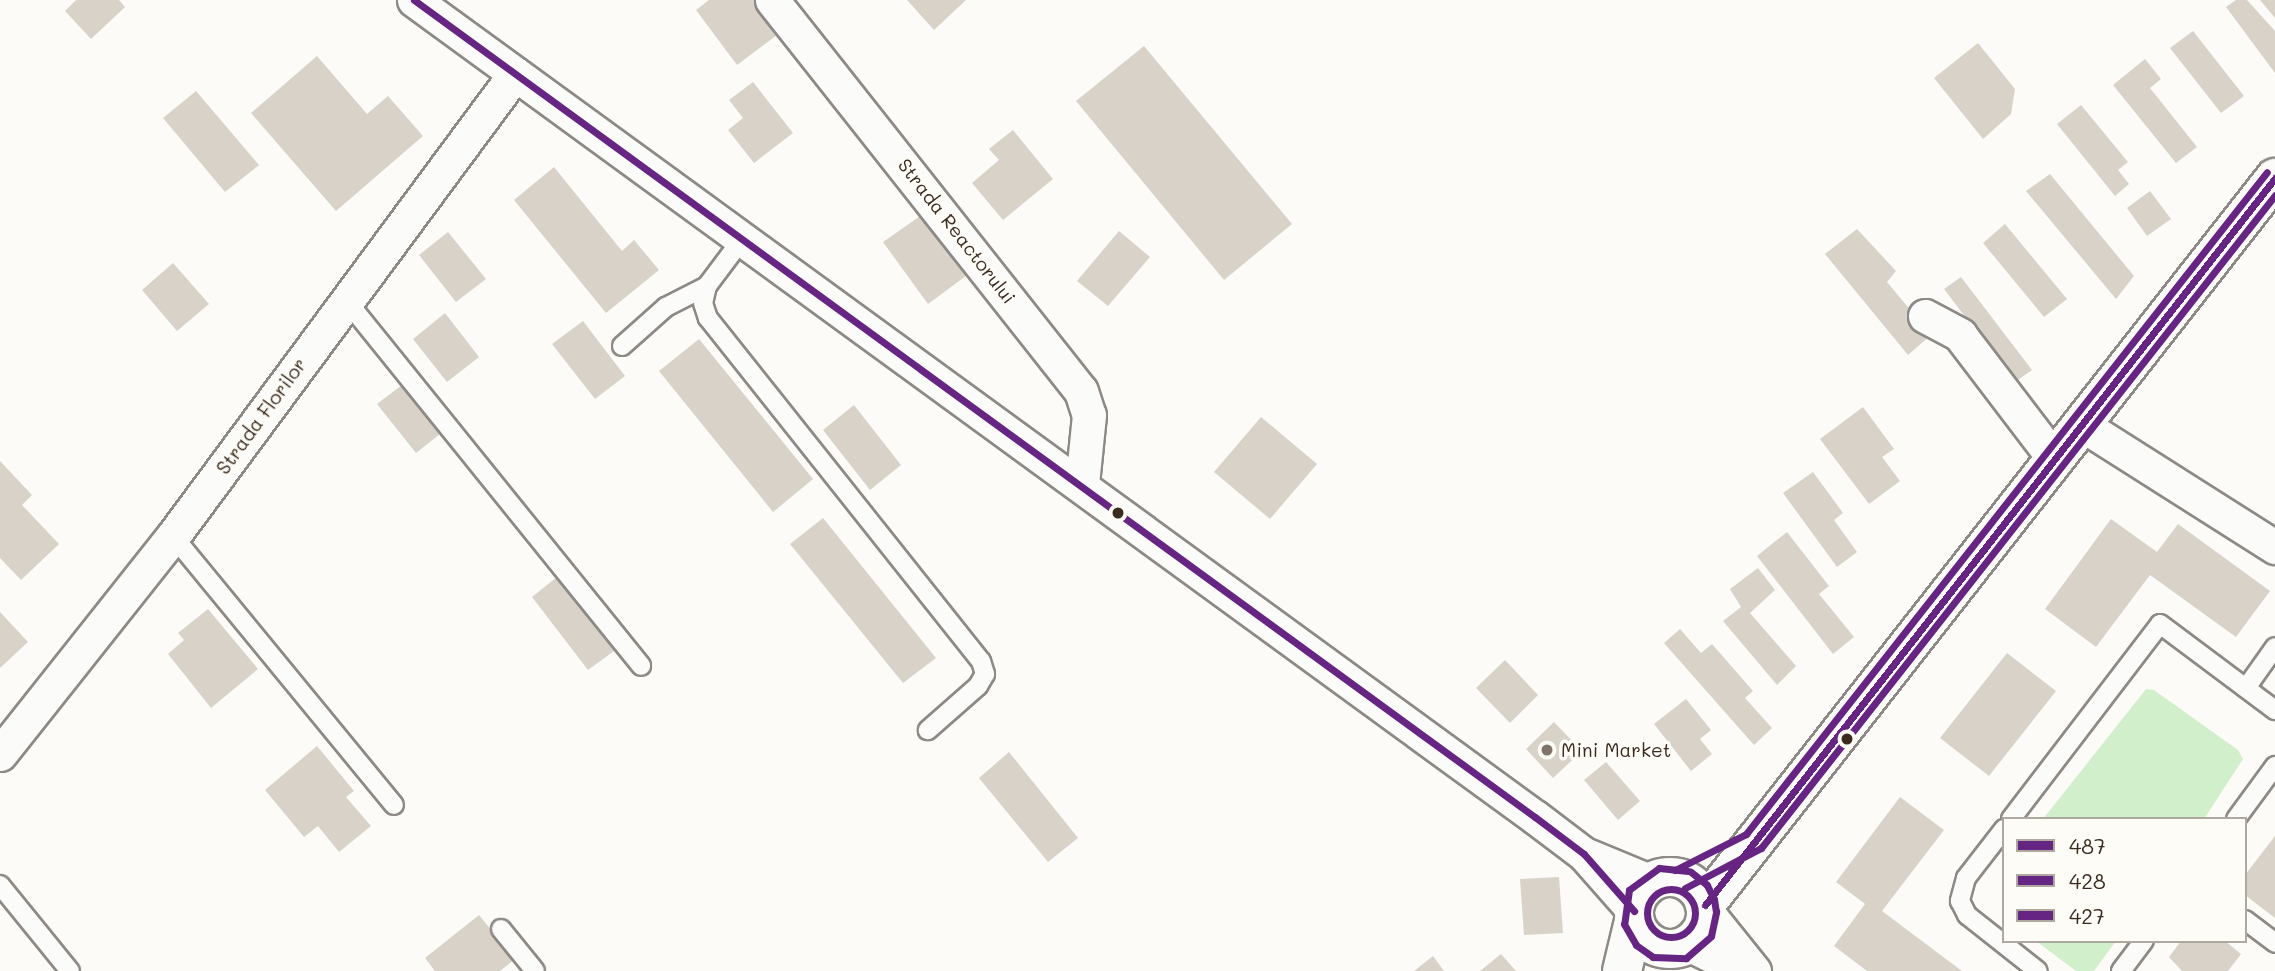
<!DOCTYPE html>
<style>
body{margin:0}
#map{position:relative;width:2275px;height:971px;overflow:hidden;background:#fcfbf8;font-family:Mali,sans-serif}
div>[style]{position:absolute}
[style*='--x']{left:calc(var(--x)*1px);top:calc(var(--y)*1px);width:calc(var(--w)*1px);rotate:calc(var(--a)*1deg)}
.green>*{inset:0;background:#d2efcc}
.building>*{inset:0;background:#d9d2c8}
.roads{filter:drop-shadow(2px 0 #8d8985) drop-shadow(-2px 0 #8d8985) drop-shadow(0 2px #8d8985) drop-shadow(0 -2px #8d8985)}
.service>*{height:18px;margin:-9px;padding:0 9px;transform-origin:9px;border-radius:9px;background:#fbfbf9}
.minor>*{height:33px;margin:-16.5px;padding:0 16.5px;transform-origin:16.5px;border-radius:16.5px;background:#fbfbf9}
.secondary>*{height:38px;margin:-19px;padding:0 19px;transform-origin:19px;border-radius:19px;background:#fbfbf9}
.secondary>.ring{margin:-19px;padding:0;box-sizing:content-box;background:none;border:38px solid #fbfbf9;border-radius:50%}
.bus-1>*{height:7px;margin:-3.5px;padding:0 3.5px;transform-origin:3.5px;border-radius:3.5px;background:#662483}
.bus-2>*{height:7px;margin:-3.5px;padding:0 3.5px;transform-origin:3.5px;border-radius:3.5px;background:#662483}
.bus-3>*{height:7px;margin:-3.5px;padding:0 3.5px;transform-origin:3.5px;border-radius:3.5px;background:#662483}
.bus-3>.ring{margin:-3.5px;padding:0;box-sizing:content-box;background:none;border:7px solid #662483;border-radius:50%}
.dots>*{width:19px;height:19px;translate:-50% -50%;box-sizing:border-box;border:4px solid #fdfcf7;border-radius:50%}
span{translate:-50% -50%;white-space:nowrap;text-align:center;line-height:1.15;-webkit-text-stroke:7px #fdfcf7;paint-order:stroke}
.street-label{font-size:19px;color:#3b2a1e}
.poi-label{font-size:19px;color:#3b2a1e}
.left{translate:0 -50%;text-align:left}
.legend{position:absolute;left:2002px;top:817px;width:245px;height:126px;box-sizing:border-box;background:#fdfcf7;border:2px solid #afa8a0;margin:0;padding:9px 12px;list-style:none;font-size:21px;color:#3b2a1e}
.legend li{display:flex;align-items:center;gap:14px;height:35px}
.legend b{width:35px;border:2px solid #afa8a0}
</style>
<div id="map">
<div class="green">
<i style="clip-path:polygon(2146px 689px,2154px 690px,2238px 750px,2243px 759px,2204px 819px,2043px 819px)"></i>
<i style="clip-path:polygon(2036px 941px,2116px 941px,2094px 971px,2076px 971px)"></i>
</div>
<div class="building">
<i style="clip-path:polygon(76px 0,119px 0,125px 7px,91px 39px,65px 11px)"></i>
<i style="clip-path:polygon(709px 0,758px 0,781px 32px,737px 65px,696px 10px)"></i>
<i style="clip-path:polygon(907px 0,966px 0,934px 30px)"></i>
<i style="clip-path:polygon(2236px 0,2247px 0,2275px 31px,2275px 73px,2226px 7px)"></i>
<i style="clip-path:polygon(2260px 0,2275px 0,2275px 18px)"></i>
<i style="clip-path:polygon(2193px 31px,2244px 96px,2221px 113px,2170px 48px)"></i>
<i style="clip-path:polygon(1978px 43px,2015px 89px,2011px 114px,1983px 139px,1934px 78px)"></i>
<i style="clip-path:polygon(1144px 46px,1292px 224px,1224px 280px,1076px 101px)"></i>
<i style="clip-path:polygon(317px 56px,367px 114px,388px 96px,423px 136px,336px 211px,251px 113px)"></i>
<i style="clip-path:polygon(2145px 59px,2161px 79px,2150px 88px,2197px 147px,2176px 163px,2113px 85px)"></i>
<i style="clip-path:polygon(753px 82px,793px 133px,754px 163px,728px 130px,743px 118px,729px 100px)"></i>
<i style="clip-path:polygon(196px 91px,259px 165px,225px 192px,163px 118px)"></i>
<i style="clip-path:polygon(2081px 105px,2128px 162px,2118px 170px,2129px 184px,2115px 196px,2057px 124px)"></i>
<i style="clip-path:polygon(1013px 130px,1053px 179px,1003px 220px,972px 183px,999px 160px,989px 149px)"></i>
<i style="clip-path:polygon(554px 167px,622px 251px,634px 240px,659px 270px,606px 313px,514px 200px)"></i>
<i style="clip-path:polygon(2050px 174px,2134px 276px,2116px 299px,2026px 191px)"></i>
<i style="clip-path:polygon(2150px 191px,2171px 219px,2147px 236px,2127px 208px)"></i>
<i style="clip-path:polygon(926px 212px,970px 273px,928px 304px,883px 242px)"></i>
<i style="clip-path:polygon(2005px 224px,2067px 299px,2044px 317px,1983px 243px)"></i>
<i style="clip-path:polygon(1857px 229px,1896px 271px,1887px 282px,1931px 335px,1908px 355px,1825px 254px)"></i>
<i style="clip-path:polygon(1119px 231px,1150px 257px,1108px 306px,1077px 281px)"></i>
<i style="clip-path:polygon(448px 232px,486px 279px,456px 302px,419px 255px)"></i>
<i style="clip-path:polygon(173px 263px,209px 304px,177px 331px,142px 290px)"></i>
<i style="clip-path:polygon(1961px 277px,2032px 370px,2015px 382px,1944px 289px)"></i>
<i style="clip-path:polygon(445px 313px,479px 357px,447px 382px,413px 339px)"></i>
<i style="clip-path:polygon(583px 321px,625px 376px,595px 399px,552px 344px)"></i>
<i style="clip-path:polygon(699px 339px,813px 479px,773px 512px,659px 371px)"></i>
<i style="clip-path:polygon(402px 385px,440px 434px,416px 453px,377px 404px)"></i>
<i style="clip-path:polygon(854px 405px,901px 465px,870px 490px,823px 430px)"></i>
<i style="clip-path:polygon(1863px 407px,1894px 449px,1882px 457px,1900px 481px,1869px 504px,1820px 439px)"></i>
<i style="clip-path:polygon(1261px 417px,1317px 464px,1270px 519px,1214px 472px)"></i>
<i style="clip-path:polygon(0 461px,32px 495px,22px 505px,59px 544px,21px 580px,0 558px)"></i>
<i style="clip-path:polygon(1813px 472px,1843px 513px,1834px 520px,1857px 552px,1837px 567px,1783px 493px)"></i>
<i style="clip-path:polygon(823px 518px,936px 658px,903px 683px,790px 544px)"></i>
<i style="clip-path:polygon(2111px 519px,2157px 552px,2178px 524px,2270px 591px,2236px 637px,2150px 575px,2096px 647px,2045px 609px)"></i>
<i style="clip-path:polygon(1787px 532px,1829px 586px,1819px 594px,1854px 637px,1833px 654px,1757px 556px)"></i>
<i style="clip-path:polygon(1758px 568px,1775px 590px,1750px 613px,1796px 666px,1777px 685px,1723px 621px,1741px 607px,1730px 589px)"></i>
<i style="clip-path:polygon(557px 577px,614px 651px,588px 670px,532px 597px)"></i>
<i style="clip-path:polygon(208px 609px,258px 669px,211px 708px,168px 654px,184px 640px,178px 633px)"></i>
<i style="clip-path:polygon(0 612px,28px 642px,0 668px)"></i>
<i style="clip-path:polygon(1680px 629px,1701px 653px,1712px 644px,1753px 691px,1745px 698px,1772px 728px,1754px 745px,1664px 643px)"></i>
<i style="clip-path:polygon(2007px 653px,2056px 691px,1989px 776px,1940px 738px)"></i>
<i style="clip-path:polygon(1505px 660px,1538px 695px,1510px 723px,1476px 688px)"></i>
<i style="clip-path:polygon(1686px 699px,1711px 730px,1700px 739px,1712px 754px,1691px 771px,1654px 724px)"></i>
<i style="clip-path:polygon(1554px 722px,1582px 751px,1553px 778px,1526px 749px)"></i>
<i style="clip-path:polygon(317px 746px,354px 791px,346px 797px,371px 826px,339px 852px,318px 826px,304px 837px,265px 790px)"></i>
<i style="clip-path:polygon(1009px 752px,1078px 838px,1048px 862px,979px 778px)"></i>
<i style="clip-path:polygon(1606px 762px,1640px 801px,1618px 820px,1584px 780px)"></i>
<i style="clip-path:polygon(1900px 797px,1944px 830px,1882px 911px,1962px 971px,1867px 971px,1834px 946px,1865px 904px,1836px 882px)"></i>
<i style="clip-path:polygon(2275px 836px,2275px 918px,2245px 895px,2245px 875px)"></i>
<i style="clip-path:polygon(1559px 877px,1563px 933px,1524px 935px,1520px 879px)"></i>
<i style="clip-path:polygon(479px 915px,515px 959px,500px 971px,435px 971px,425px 958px)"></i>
<i style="clip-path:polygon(2181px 941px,2225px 941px,2241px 954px,2228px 971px,2182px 971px,2169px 957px)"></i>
<i style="clip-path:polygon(1501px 954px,1516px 971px,1480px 971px)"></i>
<i style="clip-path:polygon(1433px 956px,1444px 971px,1414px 971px)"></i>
</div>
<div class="roads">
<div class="service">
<i style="--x:743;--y:238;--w:60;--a:126.9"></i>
<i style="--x:707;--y:286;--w:17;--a:103"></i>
<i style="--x:703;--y:303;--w:16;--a:72"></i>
<i style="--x:708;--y:318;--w:438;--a:51.5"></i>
<i style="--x:981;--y:661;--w:14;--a:73"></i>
<i style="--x:985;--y:674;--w:14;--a:120"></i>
<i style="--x:978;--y:686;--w:67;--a:138.7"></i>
<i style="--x:346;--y:300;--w:470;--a:51.1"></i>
<i style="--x:622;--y:346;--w:59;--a:-41.6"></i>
<i style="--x:666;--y:307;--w:46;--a:-27.1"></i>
<i style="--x:173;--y:536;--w:348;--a:50.6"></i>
<i style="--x:2246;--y:688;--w:50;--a:-54.7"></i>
<i style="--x:2011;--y:819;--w:245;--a:-52.6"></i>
<i style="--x:2160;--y:624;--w:144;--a:36.8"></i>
<i style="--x:2236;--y:819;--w:66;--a:-53.7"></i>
<i style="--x:2004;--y:829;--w:62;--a:127.8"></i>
<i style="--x:1966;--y:878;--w:24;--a:105"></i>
<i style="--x:1960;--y:901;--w:16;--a:63"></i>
<i style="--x:1967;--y:915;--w:90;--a:38.3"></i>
<i style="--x:0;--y:885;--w:111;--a:50.9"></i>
<i style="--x:2245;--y:920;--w:38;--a:37"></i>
<i style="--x:501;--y:929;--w:54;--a:51"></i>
<i style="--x:2121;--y:971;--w:38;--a:-53"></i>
</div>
<div class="minor">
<i style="--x:414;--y:0;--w:1387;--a:36.09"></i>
<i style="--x:1535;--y:817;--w:61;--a:37.1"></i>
<i style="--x:1584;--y:854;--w:76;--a:48.7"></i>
<i style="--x:772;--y:0;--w:498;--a:51.7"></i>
<i style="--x:1081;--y:391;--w:25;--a:72"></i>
<i style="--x:1089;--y:415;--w:69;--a:95.8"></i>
<i style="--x:1925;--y:316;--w:40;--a:28"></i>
<i style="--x:1960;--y:335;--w:158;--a:52.7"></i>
<i style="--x:2084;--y:426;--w:226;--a:32.4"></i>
<i style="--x:0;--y:754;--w:278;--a:-51.6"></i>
<i style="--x:173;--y:536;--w:575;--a:-53.49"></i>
<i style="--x:1589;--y:856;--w:68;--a:22.4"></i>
<i style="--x:1706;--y:911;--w:77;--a:51.3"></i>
<i style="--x:1688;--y:944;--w:61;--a:26.1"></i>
</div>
<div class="secondary">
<i class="ring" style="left:1634px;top:877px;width:34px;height:34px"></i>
<i style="--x:1705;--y:905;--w:924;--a:-51.9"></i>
<i style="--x:1622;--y:971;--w:51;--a:-76.5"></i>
</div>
</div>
<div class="bus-1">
<i style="--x:414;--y:0;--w:1387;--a:36.09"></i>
<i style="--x:1535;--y:817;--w:61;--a:37.1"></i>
<i style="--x:1584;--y:854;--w:76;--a:48.7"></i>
<i style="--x:1705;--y:905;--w:924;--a:-51.9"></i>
</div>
<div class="bus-2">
<i style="--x:1688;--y:871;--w:29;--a:-174"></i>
<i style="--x:1659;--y:868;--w:37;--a:144"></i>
<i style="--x:1629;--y:890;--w:34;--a:98"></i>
<i style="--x:1624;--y:924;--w:24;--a:60"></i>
<i style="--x:1636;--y:945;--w:21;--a:35"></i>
<i style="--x:1653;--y:957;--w:33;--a:2"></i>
<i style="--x:1686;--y:958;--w:33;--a:-41"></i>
<i style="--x:1711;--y:936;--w:25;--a:-78"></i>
<i style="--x:1716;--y:912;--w:13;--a:-99"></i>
<i style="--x:1714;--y:899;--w:16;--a:-117"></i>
<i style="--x:1707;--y:885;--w:21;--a:-141"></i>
<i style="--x:1685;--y:888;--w:86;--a:-27.8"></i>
<i style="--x:1761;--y:848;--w:831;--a:-51.79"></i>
</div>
<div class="bus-3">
<i style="--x:1675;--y:870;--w:80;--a:-26.9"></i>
<i style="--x:1746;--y:834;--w:842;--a:-51.8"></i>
<i class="ring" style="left:1647px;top:889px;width:41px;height:41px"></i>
</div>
<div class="dots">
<i style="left:1118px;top:513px;background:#3b2a1e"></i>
<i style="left:1847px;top:739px;background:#3b2a1e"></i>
<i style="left:1547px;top:750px;background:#7f736a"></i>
</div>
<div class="street-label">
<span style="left:957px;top:231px;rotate:52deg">Strada Reactorului</span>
<span style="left:261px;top:416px;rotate:-54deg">Strada Florilor</span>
</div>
<div class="poi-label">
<span class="left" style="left:1561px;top:750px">Mini Market</span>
</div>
<ul class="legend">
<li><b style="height:9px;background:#662483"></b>487</li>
<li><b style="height:9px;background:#662483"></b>428</li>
<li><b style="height:9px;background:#662483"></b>427</li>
</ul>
</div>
